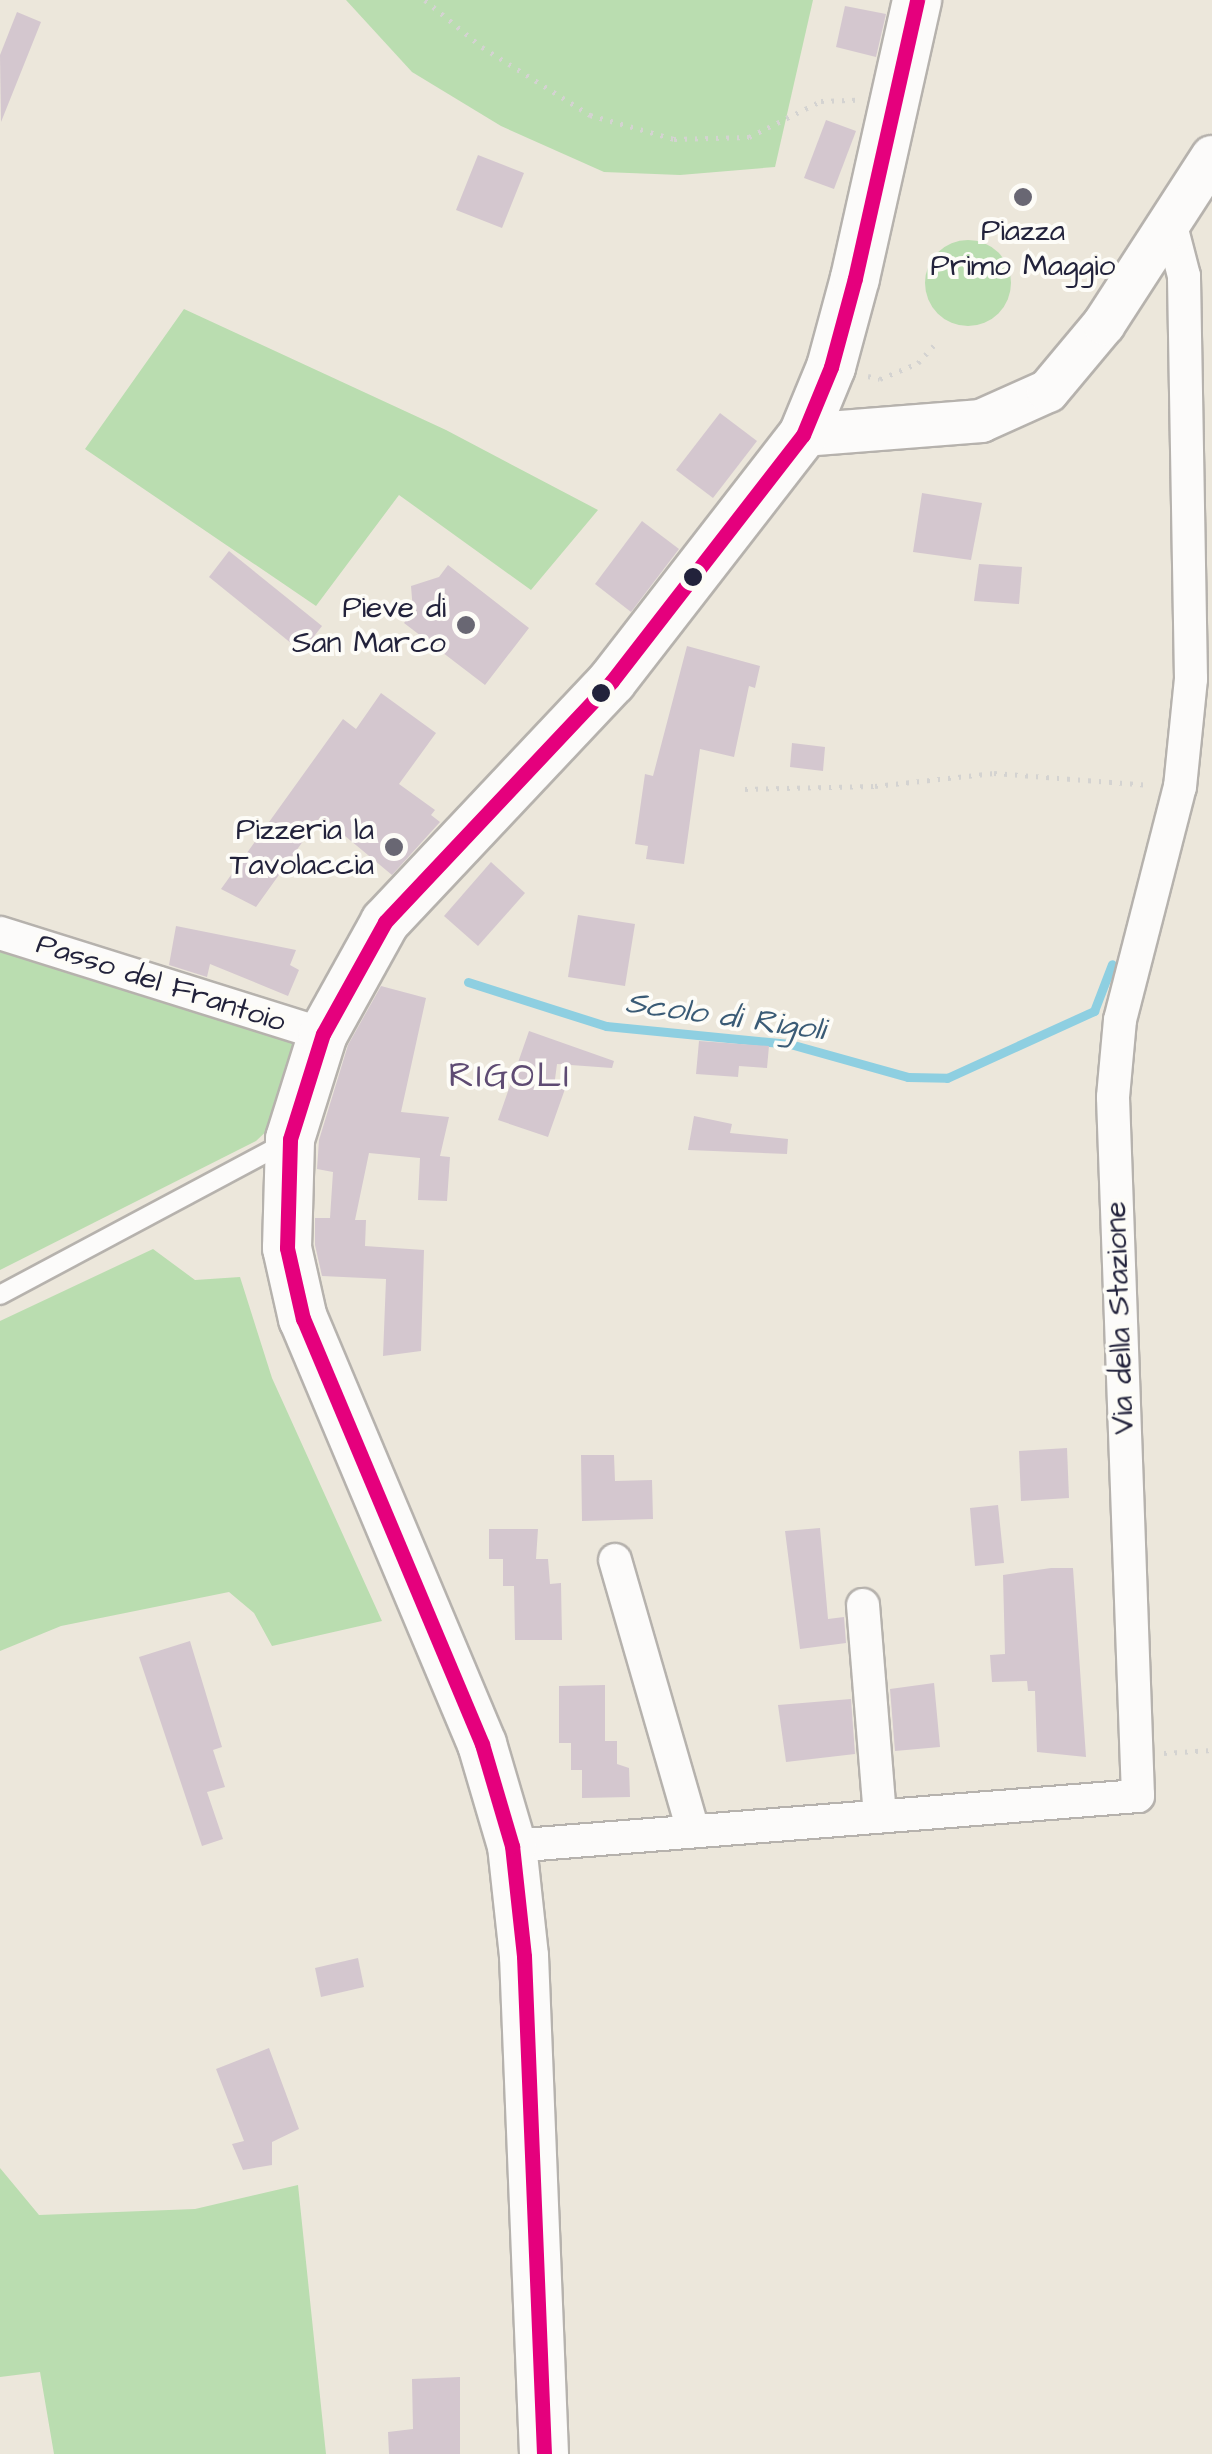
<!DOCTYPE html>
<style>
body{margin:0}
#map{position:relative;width:1212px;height:2454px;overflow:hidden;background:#ece7db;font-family:"Architects Daughter",sans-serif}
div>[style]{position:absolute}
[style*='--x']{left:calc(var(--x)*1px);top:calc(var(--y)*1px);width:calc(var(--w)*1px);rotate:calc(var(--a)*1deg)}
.green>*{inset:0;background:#baddb0}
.round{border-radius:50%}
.stream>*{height:9px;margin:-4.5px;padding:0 4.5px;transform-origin:4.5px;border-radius:4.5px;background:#8ecfe1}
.building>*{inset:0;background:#d4c7cf}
.path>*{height:5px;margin-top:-2.5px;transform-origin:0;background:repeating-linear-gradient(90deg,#d4d3d1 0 2.5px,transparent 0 10.5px)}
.roads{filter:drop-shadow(2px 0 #b6b2ad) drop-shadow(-2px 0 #b6b2ad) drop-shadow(0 2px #b6b2ad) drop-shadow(0 -2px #b6b2ad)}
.service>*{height:18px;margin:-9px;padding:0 9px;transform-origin:9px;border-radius:9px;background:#fcfbfa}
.minor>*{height:32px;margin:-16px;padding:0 16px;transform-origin:16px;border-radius:16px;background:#fcfbfa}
.tertiary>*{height:42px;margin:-21px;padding:0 21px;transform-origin:21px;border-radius:21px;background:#fcfbfa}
.secondary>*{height:48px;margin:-24px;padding:0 24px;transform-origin:24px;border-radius:24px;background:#fcfbfa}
.bus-1>*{height:15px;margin:-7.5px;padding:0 7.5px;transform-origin:7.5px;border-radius:7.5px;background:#e5007d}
.dots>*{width:28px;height:28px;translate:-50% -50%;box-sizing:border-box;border:5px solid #fdfcf7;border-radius:50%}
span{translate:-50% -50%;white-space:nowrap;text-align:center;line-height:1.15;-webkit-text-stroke:8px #fdfcf7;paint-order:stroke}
.poi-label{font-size:30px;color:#22223b}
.right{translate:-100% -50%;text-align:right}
.street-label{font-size:30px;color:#22223b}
.water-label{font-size:32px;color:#3a5b76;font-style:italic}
.quarter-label{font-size:35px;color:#5e4b73;letter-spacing:2.5px}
</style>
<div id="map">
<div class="green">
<i style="clip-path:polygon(346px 0,813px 0,775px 167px,680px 175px,604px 172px,501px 126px,412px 72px)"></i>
<i class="round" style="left:925px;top:240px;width:86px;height:86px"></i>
<i style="clip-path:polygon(184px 309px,446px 430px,598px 510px,531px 590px,399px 495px,316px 606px,85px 449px)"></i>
<i style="clip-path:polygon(0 952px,296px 1040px,274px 1124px,256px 1141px,0 1270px)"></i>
<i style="clip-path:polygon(153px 1249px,195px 1280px,240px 1277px,272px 1378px,382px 1621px,272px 1646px,254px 1613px,229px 1592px,61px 1626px,0 1651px,0 1321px)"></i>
<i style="clip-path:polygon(0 2168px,39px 2215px,195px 2209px,298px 2185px,326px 2454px,54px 2454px,40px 2372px,0 2377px)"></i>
</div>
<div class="stream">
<i style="--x:468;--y:982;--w:145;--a:17.7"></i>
<i style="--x:606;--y:1026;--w:185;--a:5.6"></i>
<i style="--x:790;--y:1044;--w:123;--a:15.6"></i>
<i style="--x:908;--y:1077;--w:39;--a:1"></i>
<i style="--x:947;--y:1078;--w:162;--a:-24.5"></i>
<i style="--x:1094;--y:1011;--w:50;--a:-69"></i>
</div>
<div class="building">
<i style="clip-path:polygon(845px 6px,886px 14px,876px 57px,836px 47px)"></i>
<i style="clip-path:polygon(17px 12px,41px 22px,1px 122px,0 55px)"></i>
<i style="clip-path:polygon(826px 120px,856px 131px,834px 189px,804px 178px)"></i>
<i style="clip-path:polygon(478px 155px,524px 173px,502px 228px,456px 210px)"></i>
<i style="clip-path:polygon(720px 413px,757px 441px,713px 498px,676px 470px)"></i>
<i style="clip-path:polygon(922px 493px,982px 503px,971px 560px,913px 552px)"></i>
<i style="clip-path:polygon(642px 521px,679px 549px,631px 612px,595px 584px)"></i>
<i style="clip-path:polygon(229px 551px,322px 626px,302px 652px,209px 577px)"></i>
<i style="clip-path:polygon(979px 564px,1022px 567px,1019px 604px,974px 601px)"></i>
<i style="clip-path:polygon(448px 565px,529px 628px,485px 685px,404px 623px,413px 611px,411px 586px,439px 577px)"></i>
<i style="clip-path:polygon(687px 646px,760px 666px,755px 688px,749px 686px,734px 757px,700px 749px,684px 864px,646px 859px,648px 846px,635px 844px,645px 774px,653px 776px)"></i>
<i style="clip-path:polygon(381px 693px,436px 733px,399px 784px,435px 810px,431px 815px,440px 822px,392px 875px,321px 816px,256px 907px,221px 889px,343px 719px,356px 729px)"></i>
<i style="clip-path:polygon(792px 743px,825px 747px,823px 771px,790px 767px)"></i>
<i style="clip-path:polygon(491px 862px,525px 893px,478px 946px,444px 916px)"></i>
<i style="clip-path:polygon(578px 915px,635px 924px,625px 986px,568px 977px)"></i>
<i style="clip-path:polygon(176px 926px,296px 950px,290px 965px,299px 970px,288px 996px,210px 964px,207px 977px,169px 965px)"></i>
<i style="clip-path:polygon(381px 986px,426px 998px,401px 1112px,449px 1117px,440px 1156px,450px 1157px,447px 1201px,418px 1200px,420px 1158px,369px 1153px,355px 1220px,366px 1220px,365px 1246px,424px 1250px,421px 1351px,383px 1356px,386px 1279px,322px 1276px,315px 1245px,315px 1218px,330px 1218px,333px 1172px,317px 1169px,319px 1140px,348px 1045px)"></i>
<i style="clip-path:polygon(529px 1031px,614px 1061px,612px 1068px,557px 1064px,554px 1087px,565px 1089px,548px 1137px,498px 1120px)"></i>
<i style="clip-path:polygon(699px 1041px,769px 1046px,767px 1068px,739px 1066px,738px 1077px,696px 1074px)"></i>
<i style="clip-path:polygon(694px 1116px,732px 1124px,730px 1133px,788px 1139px,787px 1154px,688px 1150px)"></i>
<i style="clip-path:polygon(1067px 1448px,1069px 1498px,1021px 1501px,1019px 1451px)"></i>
<i style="clip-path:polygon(581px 1455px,614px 1455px,615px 1481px,652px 1480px,653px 1519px,582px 1521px)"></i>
<i style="clip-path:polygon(998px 1505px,1004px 1563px,975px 1566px,970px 1508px)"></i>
<i style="clip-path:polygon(820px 1528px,828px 1619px,844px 1617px,846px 1643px,800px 1649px,785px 1531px)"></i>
<i style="clip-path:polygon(489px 1529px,538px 1529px,536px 1559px,548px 1559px,550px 1584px,561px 1583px,562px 1640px,515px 1640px,514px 1586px,503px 1586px,503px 1559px,489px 1559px)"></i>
<i style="clip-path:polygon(1051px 1568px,1073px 1568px,1086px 1757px,1037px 1752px,1035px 1691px,1028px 1691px,1027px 1681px,992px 1682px,990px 1655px,1005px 1654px,1003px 1575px)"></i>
<i style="clip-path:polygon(190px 1641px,222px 1747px,213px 1750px,225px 1787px,207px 1792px,223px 1839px,202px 1846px,139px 1657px)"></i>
<i style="clip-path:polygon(934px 1683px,940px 1747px,895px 1751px,890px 1689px)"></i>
<i style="clip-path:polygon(605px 1685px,605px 1741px,617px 1741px,617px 1764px,629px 1768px,630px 1797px,582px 1798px,582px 1770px,571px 1770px,571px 1743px,559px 1743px,559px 1686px)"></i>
<i style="clip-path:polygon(851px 1699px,855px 1754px,786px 1762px,778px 1705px)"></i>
<i style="clip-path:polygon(358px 1958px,364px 1987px,321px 1997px,315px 1968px)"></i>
<i style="clip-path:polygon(269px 2048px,299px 2129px,272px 2142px,272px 2165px,243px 2170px,232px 2144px,244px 2141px,216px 2069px)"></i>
<i style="clip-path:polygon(460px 2377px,460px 2454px,389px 2454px,388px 2432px,413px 2429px,412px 2379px)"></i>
</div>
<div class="path">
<i style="--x:425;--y:0;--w:74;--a:39.5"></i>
<i style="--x:482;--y:47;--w:128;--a:32.2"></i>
<i style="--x:590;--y:115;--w:87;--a:15.9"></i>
<i style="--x:674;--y:139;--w:75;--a:-1.5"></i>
<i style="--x:749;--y:137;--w:80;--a:-26.6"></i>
<i style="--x:821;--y:101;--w:35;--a:-2"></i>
<i style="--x:868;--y:376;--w:12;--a:14"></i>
<i style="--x:880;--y:379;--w:41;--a:-22.8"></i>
<i style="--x:918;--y:363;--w:25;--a:-48"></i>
<i style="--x:745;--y:789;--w:130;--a:-1.3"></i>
<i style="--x:875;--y:786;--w:120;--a:-6.2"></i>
<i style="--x:994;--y:773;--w:157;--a:4.4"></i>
<i style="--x:1164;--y:1753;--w:48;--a:-3.6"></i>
</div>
<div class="roads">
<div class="service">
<i style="--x:0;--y:1295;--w:324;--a:-28.1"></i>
</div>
<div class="minor">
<i style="--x:0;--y:933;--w:338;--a:17.4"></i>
<i style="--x:615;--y:1560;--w:281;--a:73.9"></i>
<i style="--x:863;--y:1605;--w:212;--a:85.4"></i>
<i style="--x:512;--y:1846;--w:628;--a:-4.57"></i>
<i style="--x:1138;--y:1796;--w:699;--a:-92.05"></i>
<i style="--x:1113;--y:1097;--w:77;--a:-84.8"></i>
<i style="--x:1120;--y:1020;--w:241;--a:-75.6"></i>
<i style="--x:1180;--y:787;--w:109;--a:-84.2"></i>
<i style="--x:1191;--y:679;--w:403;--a:-91"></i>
<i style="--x:1184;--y:276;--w:56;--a:-104.5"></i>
</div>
<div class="tertiary">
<i style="--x:803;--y:435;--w:179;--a:-4.5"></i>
<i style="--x:981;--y:421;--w:73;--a:-24.1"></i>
<i style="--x:1048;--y:391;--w:87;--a:-50.1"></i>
<i style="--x:1104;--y:324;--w:199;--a:-57.1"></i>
</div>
<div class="secondary">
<i style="--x:544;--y:2454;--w:498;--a:-92.3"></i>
<i style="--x:524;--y:1956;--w:111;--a:-96.2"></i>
<i style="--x:512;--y:1846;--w:106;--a:-106.4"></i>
<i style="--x:482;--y:1744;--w:461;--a:-112.8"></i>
<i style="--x:303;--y:1319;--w:73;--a:-102.7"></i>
<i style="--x:287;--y:1248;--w:109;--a:-88.4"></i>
<i style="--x:290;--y:1139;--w:110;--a:-72.6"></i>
<i style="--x:323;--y:1034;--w:128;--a:-61"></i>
<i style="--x:385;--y:922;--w:331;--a:-46.7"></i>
<i style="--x:612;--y:681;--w:311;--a:-52.2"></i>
<i style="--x:803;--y:435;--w:74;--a:-67.6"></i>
<i style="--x:831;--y:367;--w:92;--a:-74.9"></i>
<i style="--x:855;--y:278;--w:285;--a:-77.4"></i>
</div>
</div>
<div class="bus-1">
<i style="--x:544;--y:2454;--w:498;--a:-92.3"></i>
<i style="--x:524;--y:1956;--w:111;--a:-96.2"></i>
<i style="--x:512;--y:1846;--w:106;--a:-106.4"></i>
<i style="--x:482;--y:1744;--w:461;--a:-112.8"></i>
<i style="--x:303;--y:1319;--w:73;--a:-102.7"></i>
<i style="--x:287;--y:1248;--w:109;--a:-88.4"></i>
<i style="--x:290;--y:1139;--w:110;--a:-72.6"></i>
<i style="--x:323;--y:1034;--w:128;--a:-61"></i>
<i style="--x:385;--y:922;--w:331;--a:-46.7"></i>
<i style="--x:612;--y:681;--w:311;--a:-52.2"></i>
<i style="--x:803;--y:435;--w:74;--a:-67.6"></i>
<i style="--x:831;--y:367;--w:92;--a:-74.9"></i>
<i style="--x:855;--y:278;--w:285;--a:-77.4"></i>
</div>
<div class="dots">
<i style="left:1023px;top:197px;background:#696773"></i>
<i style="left:693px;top:577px;background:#22223b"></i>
<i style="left:466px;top:625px;background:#696773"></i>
<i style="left:601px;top:693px;background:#22223b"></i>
<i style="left:394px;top:847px;background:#696773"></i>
</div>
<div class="poi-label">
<span style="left:1023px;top:248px">Piazza<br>Primo Maggio</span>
<span class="right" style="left:446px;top:625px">Pieve di<br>San Marco</span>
<span class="right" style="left:374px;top:847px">Pizzeria la<br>Tavolaccia</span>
</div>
<div class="street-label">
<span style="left:161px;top:983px;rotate:18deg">Passo del Frantoio</span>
<span style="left:1120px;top:1318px;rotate:-92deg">Via della Stazione</span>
</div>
<div class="water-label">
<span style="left:725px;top:1017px;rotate:8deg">Scolo di Rigoli</span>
</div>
<div class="quarter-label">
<span style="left:510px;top:1076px">RIGOLI</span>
</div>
</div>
